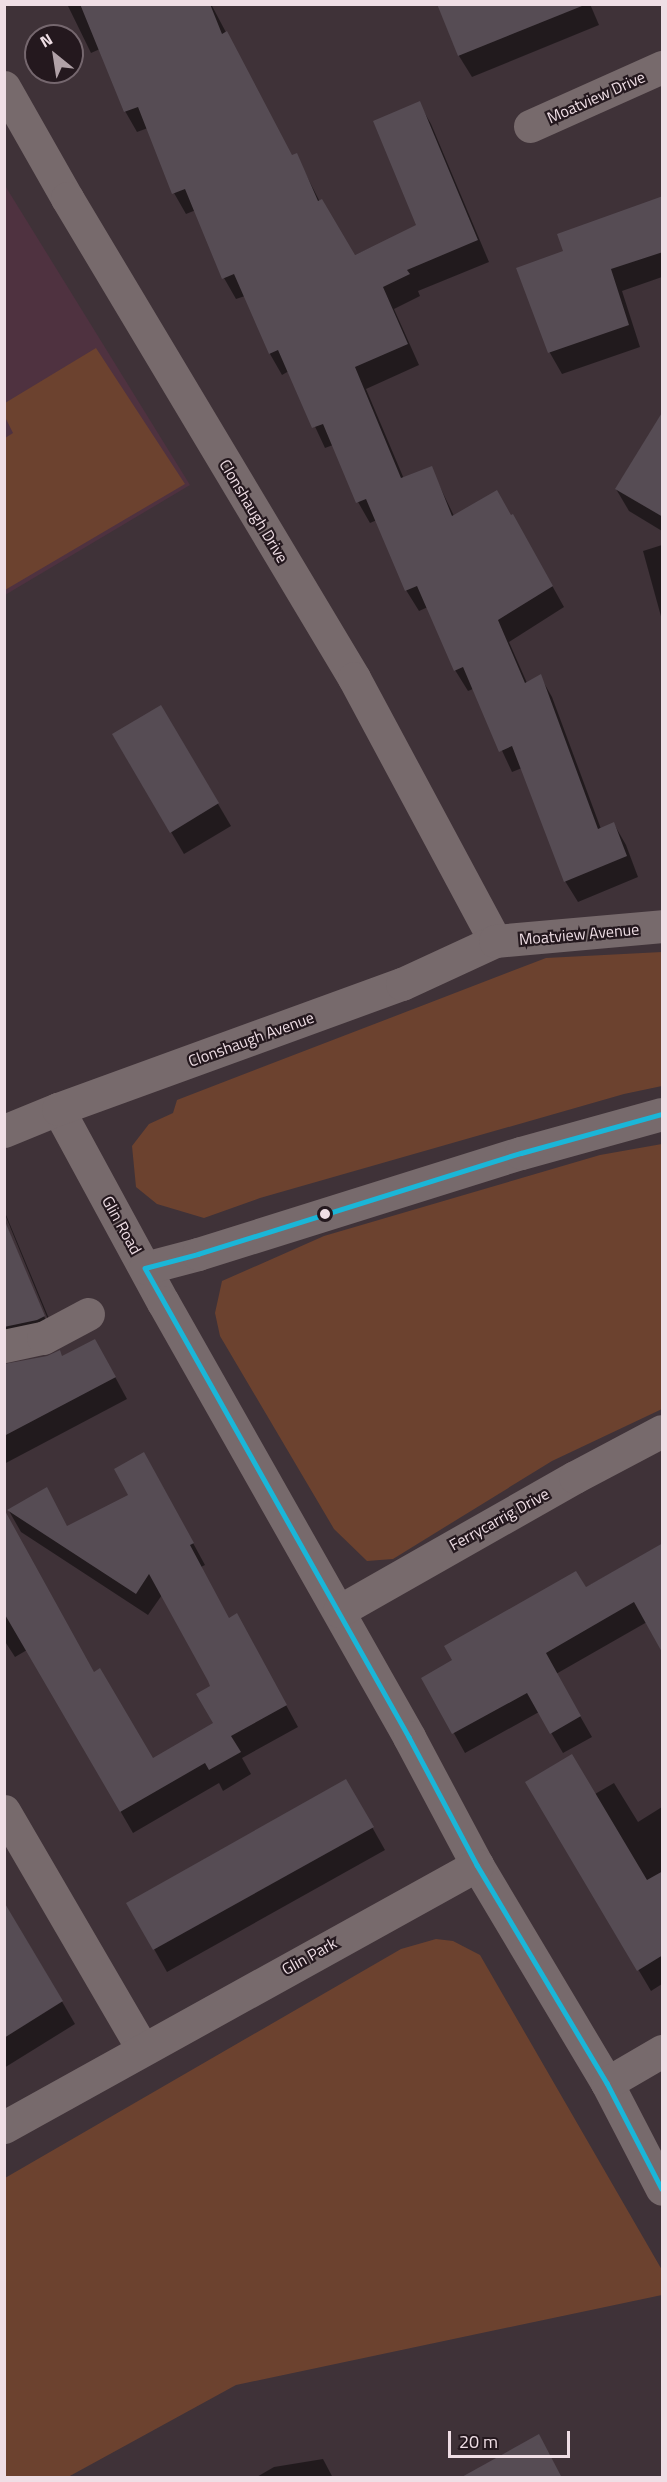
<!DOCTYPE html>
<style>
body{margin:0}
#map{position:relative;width:667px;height:2482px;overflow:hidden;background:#3f3238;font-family:"Titillium Web",sans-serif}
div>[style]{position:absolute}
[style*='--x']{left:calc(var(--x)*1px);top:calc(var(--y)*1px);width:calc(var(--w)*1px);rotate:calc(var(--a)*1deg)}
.built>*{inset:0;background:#4f3240}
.green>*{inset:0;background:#6c422f}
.shadow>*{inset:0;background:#0007}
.building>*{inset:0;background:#564c54}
.minor>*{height:33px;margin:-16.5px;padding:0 16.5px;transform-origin:16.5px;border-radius:16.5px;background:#776a6c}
.bus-1>*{height:4.5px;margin:-2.25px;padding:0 2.25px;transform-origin:2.25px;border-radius:2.25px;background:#1ab6d8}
.dots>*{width:16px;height:16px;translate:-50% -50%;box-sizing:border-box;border:3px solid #24181e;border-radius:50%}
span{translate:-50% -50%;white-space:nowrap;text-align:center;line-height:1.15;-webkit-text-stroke:4.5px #24181e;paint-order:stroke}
.street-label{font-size:16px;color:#efdee5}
.frame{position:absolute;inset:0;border:6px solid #efdee5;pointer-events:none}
.north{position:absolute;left:24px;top:24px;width:60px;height:60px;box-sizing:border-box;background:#24181e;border:2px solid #75676e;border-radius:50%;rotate:330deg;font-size:16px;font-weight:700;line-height:24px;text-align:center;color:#efdee5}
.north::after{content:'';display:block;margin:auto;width:21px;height:27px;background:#b1a2a8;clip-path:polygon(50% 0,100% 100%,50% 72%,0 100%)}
.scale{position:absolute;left:448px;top:2431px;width:122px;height:27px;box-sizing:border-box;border:3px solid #efdee5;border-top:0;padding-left:8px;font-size:18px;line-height:21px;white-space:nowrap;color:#efdee5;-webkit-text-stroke:4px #24181e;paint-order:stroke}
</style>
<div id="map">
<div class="built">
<i style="clip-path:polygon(4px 184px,190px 485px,5px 595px,4px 595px)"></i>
</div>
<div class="green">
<i style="clip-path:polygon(96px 348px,185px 484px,5px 590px,5px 438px,13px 433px,5px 417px,5px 403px)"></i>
<i style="clip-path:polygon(662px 952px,662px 1086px,624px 1094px,260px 1198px,204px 1218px,157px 1204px,136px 1187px,132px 1146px,149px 1124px,173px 1113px,177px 1100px,546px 958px)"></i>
<i style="clip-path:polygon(662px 1144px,662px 1409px,552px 1461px,393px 1559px,367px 1561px,334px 1529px,220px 1336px,215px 1313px,222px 1281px,324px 1236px,600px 1155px)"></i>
<i style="clip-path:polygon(436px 1939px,453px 1941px,480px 1955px,662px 2270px,662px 2295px,236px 2385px,68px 2477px,5px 2477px,5px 2178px,401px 1949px)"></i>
</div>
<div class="shadow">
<i style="clip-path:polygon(67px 4px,211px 4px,292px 157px,296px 155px,320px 202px,353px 256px,418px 226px,419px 103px,431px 124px,489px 262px,418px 291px,420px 296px,394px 309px,419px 365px,366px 389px,404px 479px,431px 468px,454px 516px,525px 537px,564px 607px,509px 642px,527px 683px,540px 676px,552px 697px,601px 829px,614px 824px,626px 845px,638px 877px,578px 902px,565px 881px,522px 768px,512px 772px,473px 689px,468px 691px,455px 670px,428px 607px,419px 611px,406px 590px,377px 520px,370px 523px,358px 502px,333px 445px,325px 448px,289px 371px,282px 375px,270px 354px,245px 296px,236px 299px,224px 278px,196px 210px,186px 214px,174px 193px,148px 128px,137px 132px,125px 111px,100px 49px,91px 53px)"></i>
<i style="clip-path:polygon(451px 4px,590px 4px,599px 25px,472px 77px,459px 56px,440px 9px)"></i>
<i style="clip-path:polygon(662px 198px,662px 277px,622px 291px,640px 347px,562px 374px,550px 353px,518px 269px,565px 252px)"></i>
<i style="clip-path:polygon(662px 417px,662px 531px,629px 511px,616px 489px)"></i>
<i style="clip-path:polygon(662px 545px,662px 620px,643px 551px)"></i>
<i style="clip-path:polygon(161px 707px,231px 826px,184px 854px,114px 735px)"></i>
<i style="clip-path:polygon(4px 1212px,6px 1215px,57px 1338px,4px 1336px,4px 1220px,47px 1323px,49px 1322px)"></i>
<i style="clip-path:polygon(62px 1358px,107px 1362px,127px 1399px,4px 1464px,4px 1388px)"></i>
<i style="clip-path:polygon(156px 1475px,205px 1565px,201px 1567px,229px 1620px,249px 1637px,298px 1727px,242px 1758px,251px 1774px,223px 1791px,219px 1783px,133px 1833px,27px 1650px,15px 1657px,4px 1640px,4px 1513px,94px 1674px,152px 1760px,215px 1724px,212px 1687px,162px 1595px,148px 1615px,21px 1532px,9px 1511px,67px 1528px,130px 1495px)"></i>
<i style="clip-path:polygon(662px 1545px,647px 1622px,556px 1674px,592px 1737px,563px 1753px,539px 1712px,465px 1753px,423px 1678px)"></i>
<i style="clip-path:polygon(346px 1781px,385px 1850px,167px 1972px,128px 1903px)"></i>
<i style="clip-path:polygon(527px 1782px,595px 1794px,614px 1783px,638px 1822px,662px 1807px,662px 1984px,651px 1991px)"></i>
<i style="clip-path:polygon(38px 1960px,75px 2024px,4px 2068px,4px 1979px)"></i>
<i style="clip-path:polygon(323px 2459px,333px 2478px,255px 2478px,274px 2467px)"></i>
</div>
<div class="building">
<i style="clip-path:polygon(80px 4px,210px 4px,222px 34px,227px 31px,292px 155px,297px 153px,318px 201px,322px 199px,355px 255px,416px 225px,373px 121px,420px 101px,478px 240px,407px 270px,410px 274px,383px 287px,408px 344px,355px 367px,401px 478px,432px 466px,452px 516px,497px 490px,511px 515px,513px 514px,553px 586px,498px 620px,525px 683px,541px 674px,598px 829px,614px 822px,627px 856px,564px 882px,512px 746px,499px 752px,463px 667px,454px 671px,417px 586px,405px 591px,366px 499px,356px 503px,323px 424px,312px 428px,278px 350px,269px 354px,234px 274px,222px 279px,185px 189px,172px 194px,138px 107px,124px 112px)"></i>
<i style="clip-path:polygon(437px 4px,581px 4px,582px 6px,458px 56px)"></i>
<i style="clip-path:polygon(663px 196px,663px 252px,611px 269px,629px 325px,548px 353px,516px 268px,563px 251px,557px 234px)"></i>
<i style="clip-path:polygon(663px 411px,663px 517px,615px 489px)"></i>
<i style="clip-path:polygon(161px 705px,219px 803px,170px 833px,112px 734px)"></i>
<i style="clip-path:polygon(4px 1219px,45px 1316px,37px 1320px,4px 1327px)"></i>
<i style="clip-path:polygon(95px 1339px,116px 1377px,4px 1436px,4px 1364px,47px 1356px,60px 1350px,62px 1356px)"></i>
<i style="clip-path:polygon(144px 1452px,194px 1543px,190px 1545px,229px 1618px,237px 1613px,287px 1705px,231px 1736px,241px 1752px,209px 1770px,205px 1763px,120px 1812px,4px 1613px,4px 1509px,94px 1672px,100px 1668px,153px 1758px,213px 1723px,196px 1694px,210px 1686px,208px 1681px,149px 1574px,136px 1594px,7px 1510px,47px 1487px,67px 1526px,128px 1495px,114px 1469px)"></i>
<i style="clip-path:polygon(663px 1543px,663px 1654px,634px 1602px,546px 1653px,581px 1716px,550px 1734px,527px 1693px,452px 1734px,421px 1678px,452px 1660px,444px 1646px,576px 1571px,586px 1587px)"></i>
<i style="clip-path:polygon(572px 1754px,647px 1880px,663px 1871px,663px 1955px,637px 1971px,525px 1782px)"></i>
<i style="clip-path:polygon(346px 1779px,374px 1827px,153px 1950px,126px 1903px)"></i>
<i style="clip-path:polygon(4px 1902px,63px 2001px,4px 2038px)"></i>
<i style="clip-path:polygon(539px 2434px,562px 2478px,460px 2478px)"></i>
</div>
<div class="minor">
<i style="--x:4;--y:87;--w:128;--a:60.4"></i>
<i style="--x:67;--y:198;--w:559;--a:59.12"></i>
<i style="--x:354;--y:678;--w:298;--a:61.8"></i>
<i style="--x:530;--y:126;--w:145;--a:-24.1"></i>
<i style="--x:58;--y:1109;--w:220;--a:61.5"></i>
<i style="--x:163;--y:1302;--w:500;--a:60.5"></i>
<i style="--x:409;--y:1737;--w:145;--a:62"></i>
<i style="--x:477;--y:1865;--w:254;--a:59.2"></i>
<i style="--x:607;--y:2083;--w:119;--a:62.6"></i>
<i style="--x:4;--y:1131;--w:58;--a:-22.2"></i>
<i style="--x:58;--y:1109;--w:366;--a:-20"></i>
<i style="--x:402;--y:984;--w:102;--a:-24.8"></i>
<i style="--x:495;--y:941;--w:168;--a:-5.1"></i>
<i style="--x:145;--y:1268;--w:55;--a:-14.8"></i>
<i style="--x:198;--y:1254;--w:338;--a:-17.4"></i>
<i style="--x:521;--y:1153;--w:146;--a:-15.5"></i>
<i style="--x:4;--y:1346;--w:40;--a:-12"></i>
<i style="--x:43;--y:1338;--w:51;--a:-28.1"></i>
<i style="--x:339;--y:1611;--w:271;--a:-29.6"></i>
<i style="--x:575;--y:1477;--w:98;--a:-27.9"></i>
<i style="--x:4;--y:1811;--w:274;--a:59.8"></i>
<i style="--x:607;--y:2083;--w:64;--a:-30.2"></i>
<i style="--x:4;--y:2127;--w:541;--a:-28.98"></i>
</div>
<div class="bus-1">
<i style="--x:145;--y:1268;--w:538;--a:60.62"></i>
<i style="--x:409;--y:1737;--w:145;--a:62"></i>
<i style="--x:477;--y:1865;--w:254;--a:59.2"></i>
<i style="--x:607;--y:2083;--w:119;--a:62.6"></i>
<i style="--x:145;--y:1268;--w:55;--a:-14.8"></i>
<i style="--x:198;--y:1254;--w:338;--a:-17.4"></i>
<i style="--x:521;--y:1153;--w:146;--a:-15.5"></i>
</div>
<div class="dots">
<i style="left:325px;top:1214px;background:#efdee5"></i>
</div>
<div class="street-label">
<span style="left:596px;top:97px;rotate:-24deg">Moatview Drive</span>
<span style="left:254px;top:511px;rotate:59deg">Clonshaugh Drive</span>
<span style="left:579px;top:934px;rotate:-5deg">Moatview Avenue</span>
<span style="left:251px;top:1039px;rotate:-20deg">Clonshaugh Avenue</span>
<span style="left:122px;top:1225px;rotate:61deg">Glin Road</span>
<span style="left:499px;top:1519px;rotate:-29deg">Ferrycarrig Drive</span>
<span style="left:309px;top:1956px;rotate:-29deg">Glin Park</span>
</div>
<div class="frame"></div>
<div class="north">N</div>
<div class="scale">20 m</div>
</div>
